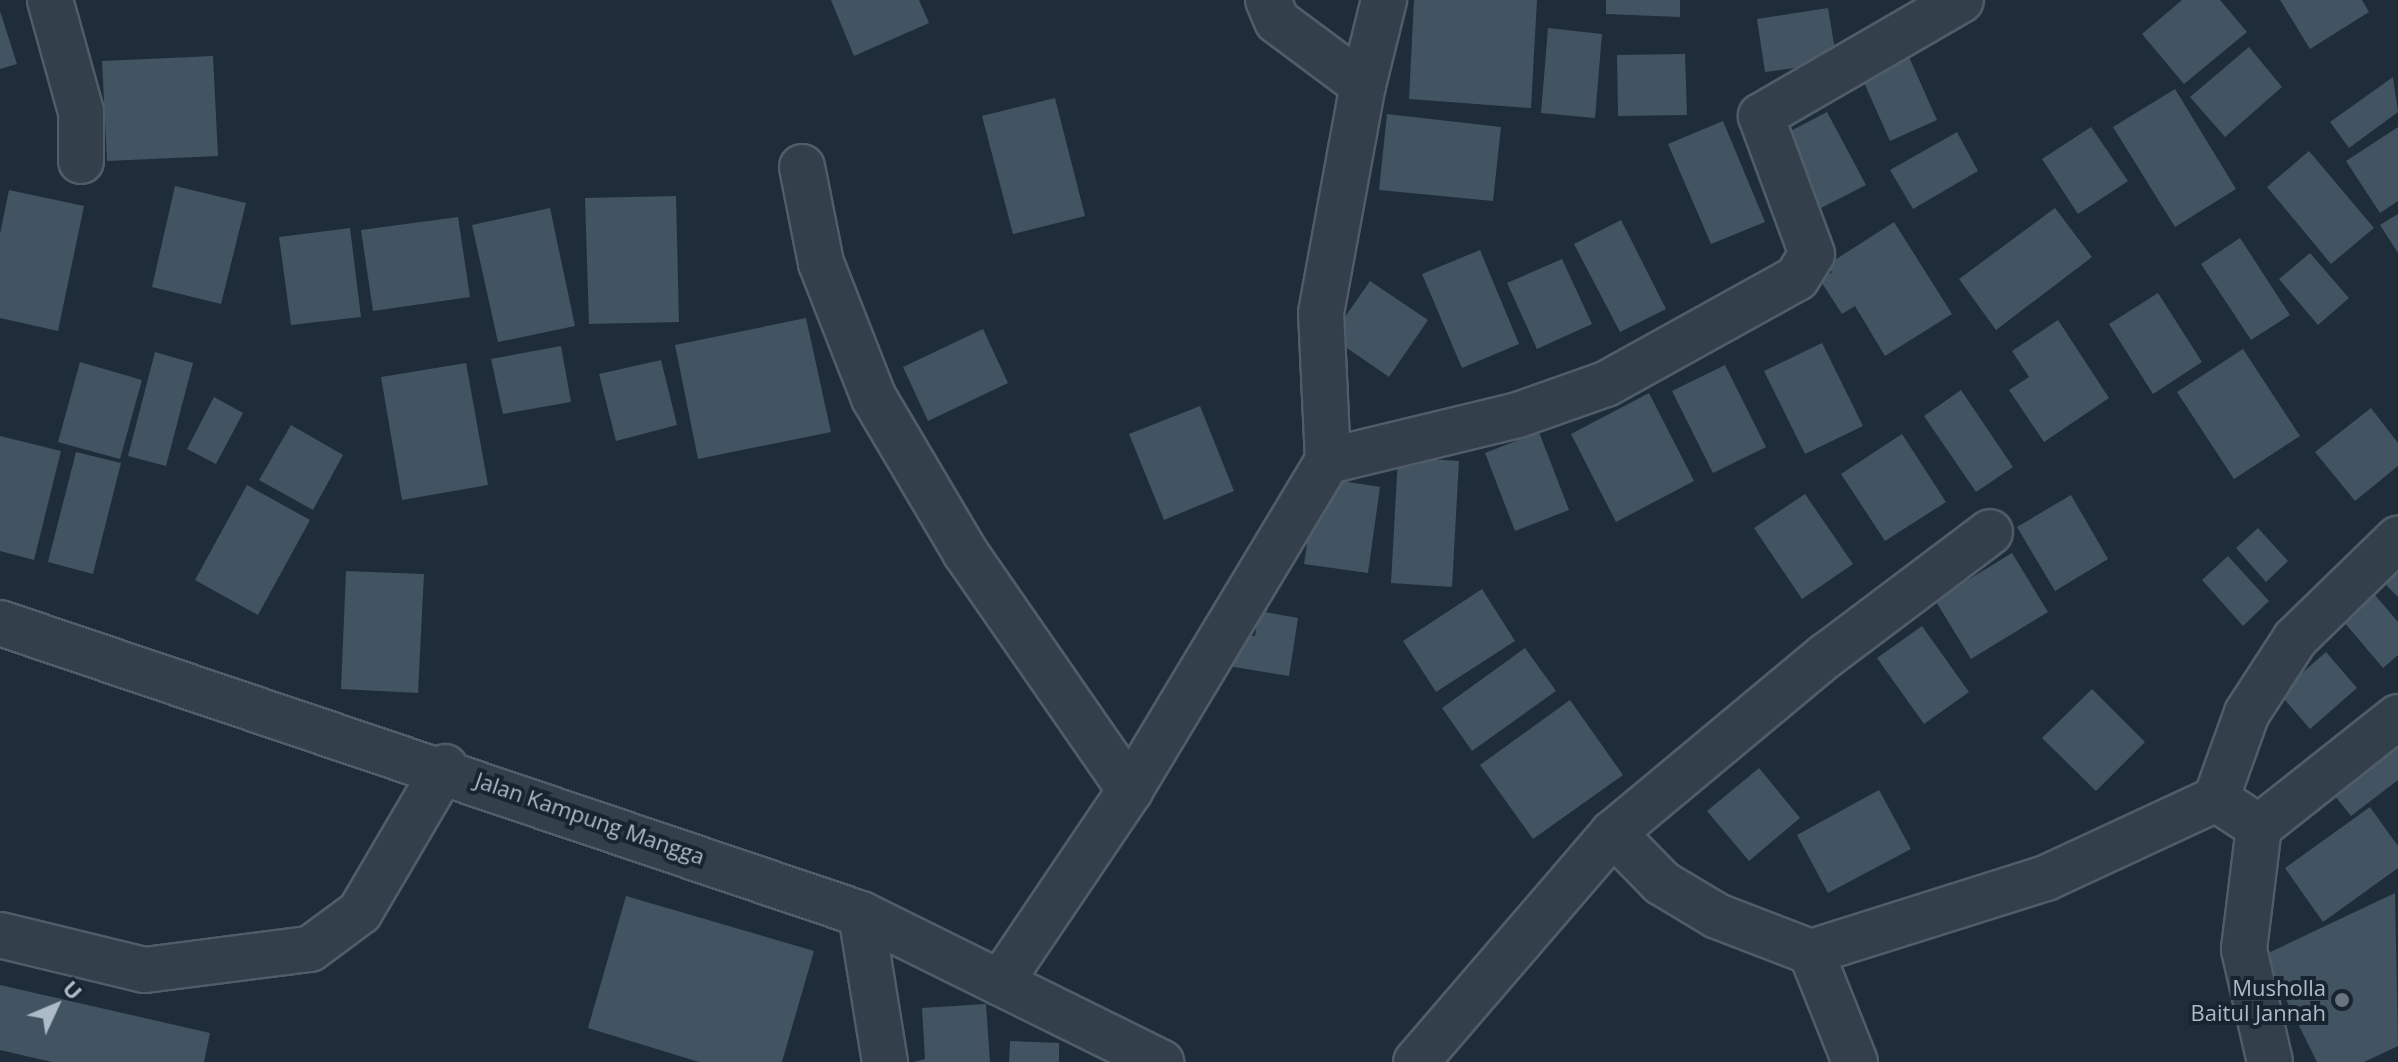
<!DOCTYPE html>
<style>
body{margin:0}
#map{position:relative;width:2398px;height:1062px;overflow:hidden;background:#1f2d3a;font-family:"Open Sans",sans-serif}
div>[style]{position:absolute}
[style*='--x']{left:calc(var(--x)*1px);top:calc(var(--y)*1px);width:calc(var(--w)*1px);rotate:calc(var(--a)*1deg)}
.building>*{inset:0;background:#425362}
.roads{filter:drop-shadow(2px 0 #505d68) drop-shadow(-2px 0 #505d68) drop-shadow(0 2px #505d68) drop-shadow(0 -2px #505d68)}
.minor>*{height:44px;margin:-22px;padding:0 22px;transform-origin:22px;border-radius:22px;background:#333f4a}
.dots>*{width:22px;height:22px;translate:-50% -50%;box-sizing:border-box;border:4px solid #18242f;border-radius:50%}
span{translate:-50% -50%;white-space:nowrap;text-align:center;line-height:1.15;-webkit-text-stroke:8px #18242f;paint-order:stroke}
.street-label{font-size:22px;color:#adbac7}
.poi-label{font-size:22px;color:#adbac7}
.right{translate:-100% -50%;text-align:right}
.north{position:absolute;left:16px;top:966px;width:80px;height:80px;-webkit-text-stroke:6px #18242f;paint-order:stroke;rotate:46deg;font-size:22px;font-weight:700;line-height:32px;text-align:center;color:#adbac7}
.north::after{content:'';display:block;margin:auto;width:28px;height:36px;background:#adbac7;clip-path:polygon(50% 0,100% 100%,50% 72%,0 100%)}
</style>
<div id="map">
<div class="building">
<i style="clip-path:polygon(831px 0,919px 0,929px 23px,854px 56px)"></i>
<i style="clip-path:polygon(1414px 0,1537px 0,1531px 108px,1409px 99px)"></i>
<i style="clip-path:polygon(1606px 0,1680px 0,1680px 17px,1606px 14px)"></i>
<i style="clip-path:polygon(2182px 0,2220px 0,2247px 32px,2184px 84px,2142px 34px)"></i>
<i style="clip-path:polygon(2280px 0,2362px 0,2369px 12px,2310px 49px)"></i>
<i style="clip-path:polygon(1828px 8px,1837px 62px,1765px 72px,1757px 19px)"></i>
<i style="clip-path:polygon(0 11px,17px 64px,0 69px)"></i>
<i style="clip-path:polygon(1548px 28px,1602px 34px,1595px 118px,1541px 113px)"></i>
<i style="clip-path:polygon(2249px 47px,2282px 87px,2225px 137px,2190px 97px)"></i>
<i style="clip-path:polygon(1685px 54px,1687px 115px,1618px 116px,1617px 55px)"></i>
<i style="clip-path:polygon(213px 56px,218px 156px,107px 161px,102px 61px)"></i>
<i style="clip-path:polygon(1909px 57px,1937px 120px,1890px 141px,1862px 78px)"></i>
<i style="clip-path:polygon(2393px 77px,2398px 112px,2349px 148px,2330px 122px)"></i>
<i style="clip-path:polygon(2175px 89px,2236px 189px,2175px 227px,2113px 127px)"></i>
<i style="clip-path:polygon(1055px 98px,1085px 216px,1013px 234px,982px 116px)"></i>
<i style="clip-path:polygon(1827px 112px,1866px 185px,1819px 209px,1781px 136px)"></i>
<i style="clip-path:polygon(1387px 114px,1501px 127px,1493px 201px,1379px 190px)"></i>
<i style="clip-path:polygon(1723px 121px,1765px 222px,1711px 244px,1668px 144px)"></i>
<i style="clip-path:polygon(2091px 127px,2128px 181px,2078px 214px,2042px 159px)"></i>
<i style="clip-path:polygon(2398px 127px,2398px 201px,2380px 213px,2346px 161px)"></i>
<i style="clip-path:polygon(1957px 132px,1978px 171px,1913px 209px,1890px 170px)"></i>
<i style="clip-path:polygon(2309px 151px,2374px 228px,2331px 264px,2267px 187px)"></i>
<i style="clip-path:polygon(175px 186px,246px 203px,221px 304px,152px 287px)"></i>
<i style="clip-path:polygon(9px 190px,84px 206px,58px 331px,0 318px,0 234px)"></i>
<i style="clip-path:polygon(676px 196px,679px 322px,589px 324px,585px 198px)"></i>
<i style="clip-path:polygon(550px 208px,575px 326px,498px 342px,472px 225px)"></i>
<i style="clip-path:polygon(2055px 208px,2092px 257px,1996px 330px,1959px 279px)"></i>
<i style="clip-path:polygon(2398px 214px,2398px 253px,2380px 225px)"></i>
<i style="clip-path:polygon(458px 217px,470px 297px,373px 311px,361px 230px)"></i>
<i style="clip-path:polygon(1621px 220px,1666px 309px,1620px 332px,1574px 244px)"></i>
<i style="clip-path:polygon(1894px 222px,1952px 314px,1885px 356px,1855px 306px,1842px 314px,1820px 280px,1832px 272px,1827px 265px)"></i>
<i style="clip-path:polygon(350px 228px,361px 317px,291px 325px,279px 237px)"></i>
<i style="clip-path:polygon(2240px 238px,2290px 315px,2251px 340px,2201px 264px)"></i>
<i style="clip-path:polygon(1480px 250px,1519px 344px,1462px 368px,1422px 274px)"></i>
<i style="clip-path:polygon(2310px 253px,2349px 298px,2318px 325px,2279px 279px)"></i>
<i style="clip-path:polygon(1562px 259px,1592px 324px,1537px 349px,1507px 283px)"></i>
<i style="clip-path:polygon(1370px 281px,1428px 320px,1389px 377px,1331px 337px)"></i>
<i style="clip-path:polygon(2158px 293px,2202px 362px,2153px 394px,2109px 324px)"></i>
<i style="clip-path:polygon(806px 318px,831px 432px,698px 459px,675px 345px)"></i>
<i style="clip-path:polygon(2058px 320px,2109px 398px,2044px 442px,2009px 390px,2029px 377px,2012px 351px)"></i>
<i style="clip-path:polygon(983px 329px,1008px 383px,928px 421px,903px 367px)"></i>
<i style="clip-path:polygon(1822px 343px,1863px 426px,1805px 454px,1764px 371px)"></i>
<i style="clip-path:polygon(561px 346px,571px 402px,503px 414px,491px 359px)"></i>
<i style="clip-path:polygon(2243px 349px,2300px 436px,2234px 479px,2177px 392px)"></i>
<i style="clip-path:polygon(155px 352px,193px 363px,166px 466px,128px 456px)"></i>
<i style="clip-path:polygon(661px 360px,677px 425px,616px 441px,599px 374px)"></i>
<i style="clip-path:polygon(80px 362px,142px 380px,120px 459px,58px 442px)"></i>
<i style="clip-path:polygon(466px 363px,488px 485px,402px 500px,381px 377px)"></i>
<i style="clip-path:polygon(1725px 365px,1766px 447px,1713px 473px,1672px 391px)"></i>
<i style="clip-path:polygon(1961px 390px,2013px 467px,1976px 492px,1924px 416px)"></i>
<i style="clip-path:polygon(1649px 393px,1694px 481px,1616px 522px,1571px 434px)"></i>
<i style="clip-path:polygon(214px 397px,243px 413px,216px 464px,187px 449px)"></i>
<i style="clip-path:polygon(1200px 406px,1234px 491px,1164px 520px,1129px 434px)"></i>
<i style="clip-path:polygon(2371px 408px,2398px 443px,2398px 466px,2355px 501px,2315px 452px)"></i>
<i style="clip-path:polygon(291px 425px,343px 455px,313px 510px,259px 480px)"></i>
<i style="clip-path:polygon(1539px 432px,1569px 510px,1515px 531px,1485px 453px)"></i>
<i style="clip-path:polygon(1902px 434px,1946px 502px,1885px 541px,1841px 474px)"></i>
<i style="clip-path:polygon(0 436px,61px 451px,34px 560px,0 551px)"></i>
<i style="clip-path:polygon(76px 452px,121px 463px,93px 574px,48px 562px)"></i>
<i style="clip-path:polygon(1398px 457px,1459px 461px,1452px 587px,1391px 583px)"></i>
<i style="clip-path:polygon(1317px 477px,1380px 487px,1368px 573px,1304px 564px)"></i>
<i style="clip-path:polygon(247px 485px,310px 520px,258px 615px,195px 580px)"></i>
<i style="clip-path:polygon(1805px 494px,1853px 564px,1802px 599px,1754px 528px)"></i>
<i style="clip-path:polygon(2071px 495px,2108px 559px,2055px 591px,2017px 527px)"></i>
<i style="clip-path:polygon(2258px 528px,2288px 561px,2266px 582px,2236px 548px)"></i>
<i style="clip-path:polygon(2398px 552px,2398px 597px,2376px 575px)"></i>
<i style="clip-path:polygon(2012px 553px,2048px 612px,1971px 659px,1935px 600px)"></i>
<i style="clip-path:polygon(2228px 556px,2269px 601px,2243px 626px,2202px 580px)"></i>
<i style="clip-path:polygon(346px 571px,424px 574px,418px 693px,341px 689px)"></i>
<i style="clip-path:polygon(2369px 588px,2398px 622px,2398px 655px,2383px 668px,2338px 615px)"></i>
<i style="clip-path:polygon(1482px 589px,1515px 641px,1436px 692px,1403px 641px)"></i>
<i style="clip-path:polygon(1259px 611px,1298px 618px,1289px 676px,1228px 666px,1233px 633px,1255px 636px)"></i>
<i style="clip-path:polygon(1922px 626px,1969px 692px,1924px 724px,1877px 658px)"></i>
<i style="clip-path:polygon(1525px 648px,1556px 691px,1472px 751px,1442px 708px)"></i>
<i style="clip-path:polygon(2326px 652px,2357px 688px,2310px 729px,2279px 693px)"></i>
<i style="clip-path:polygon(2092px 689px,2145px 742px,2096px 791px,2042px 738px)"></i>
<i style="clip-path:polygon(1570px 700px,1623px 775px,1533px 839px,1480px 765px)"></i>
<i style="clip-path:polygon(2398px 737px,2398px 780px,2351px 816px,2326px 785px)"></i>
<i style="clip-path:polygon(1759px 768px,1800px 818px,1749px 861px,1707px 811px)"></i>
<i style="clip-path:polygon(1879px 790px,1911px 849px,1828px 893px,1797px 835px)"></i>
<i style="clip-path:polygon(2370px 807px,2398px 846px,2398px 868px,2323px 922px,2285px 868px)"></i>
<i style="clip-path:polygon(2395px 893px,2398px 1046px,2364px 1062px,2317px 1062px,2264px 955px)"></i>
<i style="clip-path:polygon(626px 896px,814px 951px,782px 1062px,699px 1062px,588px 1028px)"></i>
<i style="clip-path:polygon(0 985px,210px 1033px,204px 1062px,52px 1062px,0 1050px)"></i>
<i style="clip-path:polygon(986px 1004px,990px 1062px,914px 1062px,925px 1059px,922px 1008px)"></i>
<i style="clip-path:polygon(1010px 1041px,1059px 1043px,1059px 1062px,1009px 1062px)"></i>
</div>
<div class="roads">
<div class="minor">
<i style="--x:50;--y:0;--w:116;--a:74.5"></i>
<i style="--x:81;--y:112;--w:49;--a:90"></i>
<i style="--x:1363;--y:85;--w:88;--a:-76.1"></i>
<i style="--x:802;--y:167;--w:98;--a:78.8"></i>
<i style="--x:821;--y:263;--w:145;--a:68.6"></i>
<i style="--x:874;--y:398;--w:179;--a:59.4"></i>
<i style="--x:965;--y:552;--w:290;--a:55.3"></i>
<i style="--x:1328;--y:461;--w:195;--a:-13.6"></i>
<i style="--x:1518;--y:415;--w:93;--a:-19.4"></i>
<i style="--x:1606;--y:384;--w:218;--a:-29"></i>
<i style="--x:1797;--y:278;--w:28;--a:-58"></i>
<i style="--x:1812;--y:254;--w:147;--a:-110.3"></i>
<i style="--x:1761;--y:116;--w:231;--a:-30.1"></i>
<i style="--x:0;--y:623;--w:909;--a:18.67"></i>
<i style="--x:861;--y:914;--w:335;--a:26.3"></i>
<i style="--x:2216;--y:799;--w:91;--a:-70.2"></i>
<i style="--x:2247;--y:713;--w:88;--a:-57"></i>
<i style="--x:2295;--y:639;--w:144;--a:-44.2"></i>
<i style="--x:1613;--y:833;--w:278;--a:-39.8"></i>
<i style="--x:1827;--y:655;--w:204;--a:-37"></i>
<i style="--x:861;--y:914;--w:150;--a:80.8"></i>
<i style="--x:0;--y:935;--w:149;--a:13.6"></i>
<i style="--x:145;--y:970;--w:166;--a:-7.3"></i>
<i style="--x:310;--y:949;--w:62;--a:-36.5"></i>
<i style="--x:360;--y:912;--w:168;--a:-59.6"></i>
<i style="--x:1811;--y:952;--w:246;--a:-17.5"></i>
<i style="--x:2046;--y:878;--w:187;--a:-24.9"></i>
<i style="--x:2216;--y:799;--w:51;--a:33.1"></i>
<i style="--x:1000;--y:983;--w:233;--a:-56"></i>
<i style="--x:1130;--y:790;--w:384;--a:-59"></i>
<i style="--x:1328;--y:461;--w:148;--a:-92.7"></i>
<i style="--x:1321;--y:313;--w:232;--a:-79.6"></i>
<i style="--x:1363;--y:85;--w:107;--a:-143.3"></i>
<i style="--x:1277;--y:21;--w:23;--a:-113"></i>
<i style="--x:1416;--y:1062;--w:302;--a:-49.3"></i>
<i style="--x:1613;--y:833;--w:70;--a:45.6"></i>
<i style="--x:1662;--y:883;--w:64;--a:31"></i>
<i style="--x:1717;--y:916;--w:101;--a:21"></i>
<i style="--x:1811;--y:952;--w:118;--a:68.2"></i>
<i style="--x:2270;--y:1062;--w:116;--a:-103"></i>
<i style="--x:2244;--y:949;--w:123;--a:-83"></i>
<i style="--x:2259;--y:827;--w:177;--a:-38.4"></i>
</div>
</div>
<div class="dots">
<i style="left:2342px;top:1000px;background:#6b7280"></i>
</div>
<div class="street-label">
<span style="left:590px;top:818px;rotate:19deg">Jalan Kampung Mangga</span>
</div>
<div class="poi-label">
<span class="right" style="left:2326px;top:1000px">Musholla<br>Baitul Jannah</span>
</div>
<div class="north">U</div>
</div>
